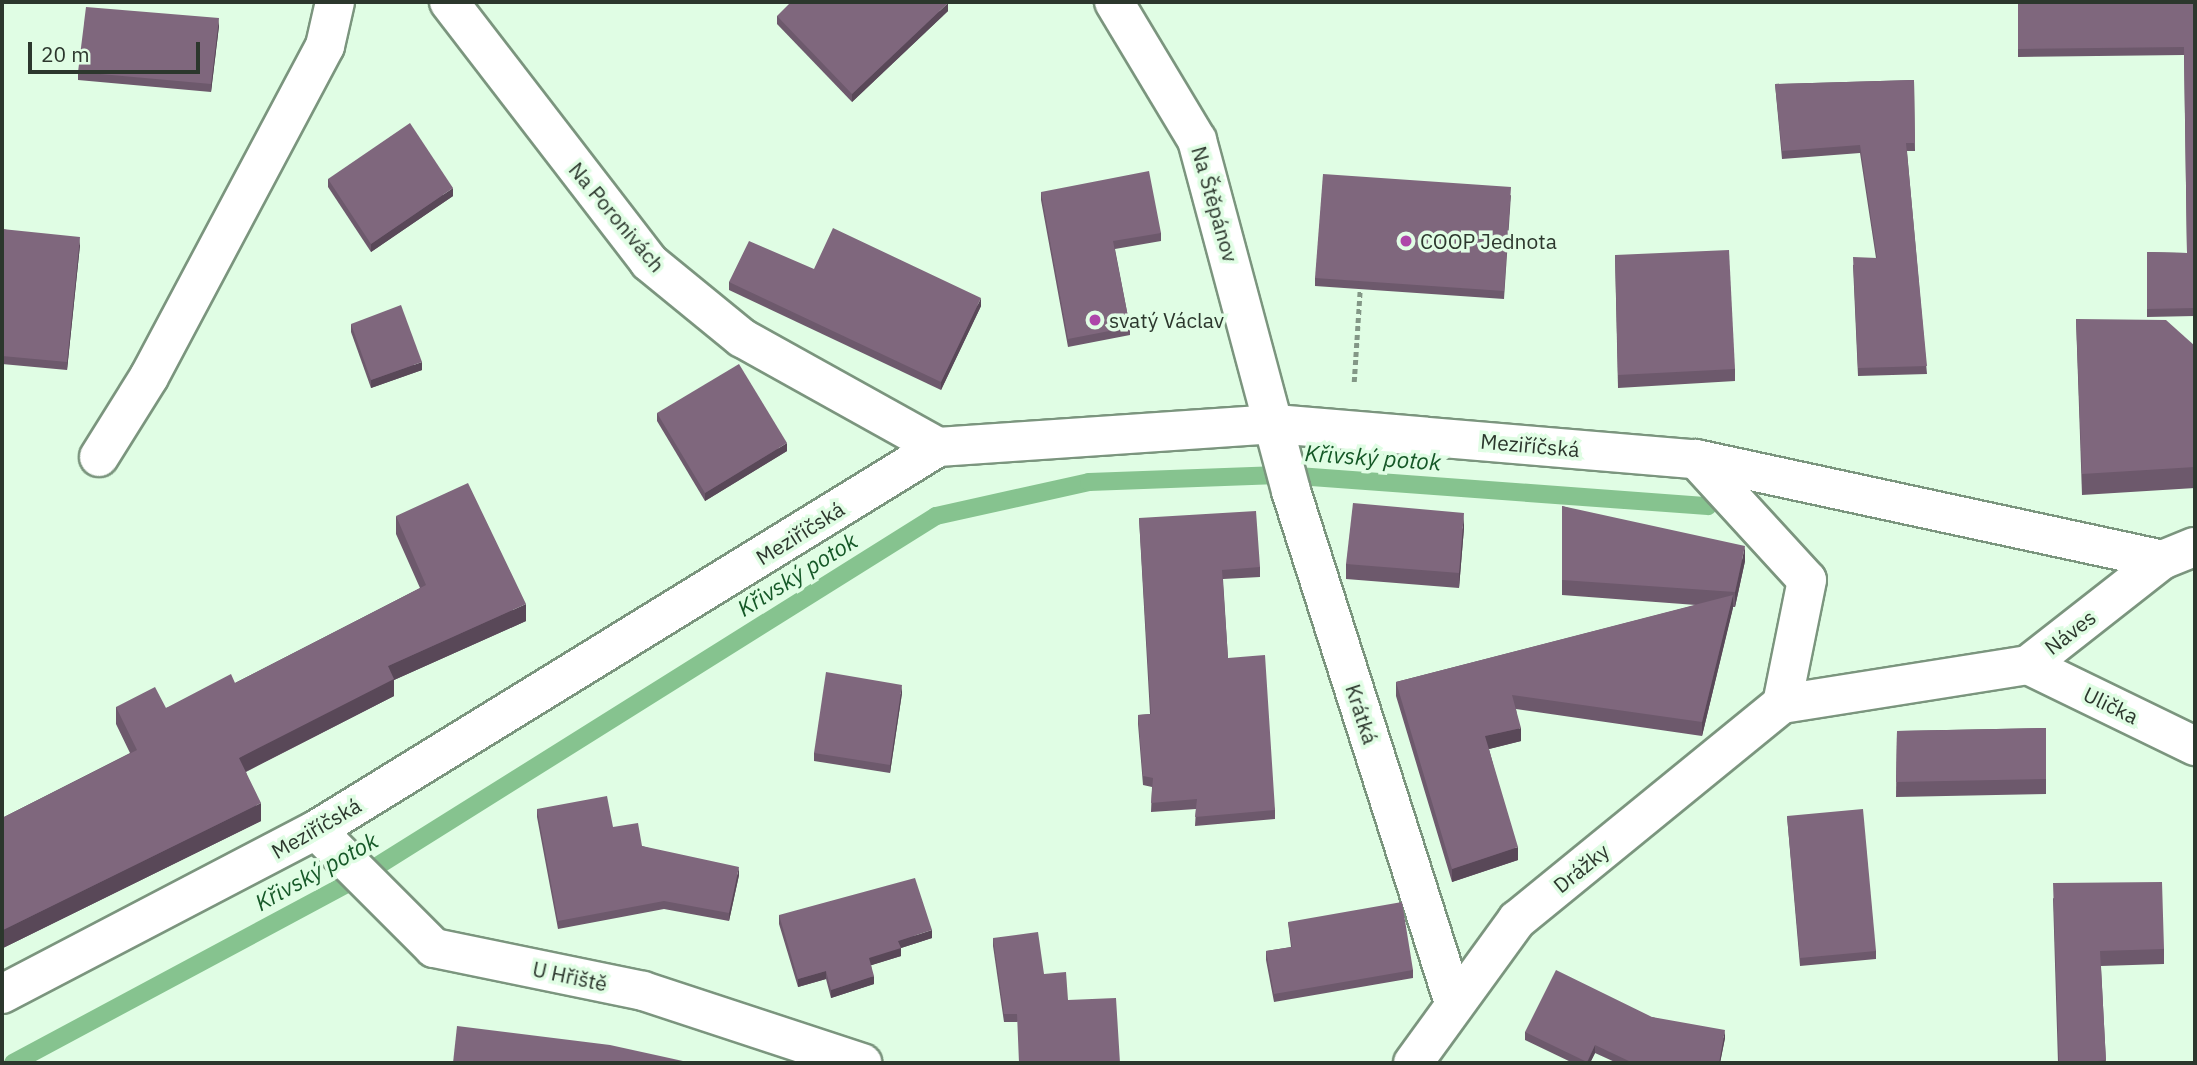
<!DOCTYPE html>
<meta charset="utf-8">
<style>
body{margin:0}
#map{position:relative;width:2197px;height:1065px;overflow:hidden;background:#e0fde4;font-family:"IBM Plex Sans",sans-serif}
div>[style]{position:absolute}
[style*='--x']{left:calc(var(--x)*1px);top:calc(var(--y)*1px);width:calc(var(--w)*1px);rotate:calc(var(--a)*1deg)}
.stream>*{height:18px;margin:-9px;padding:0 9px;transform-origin:9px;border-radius:9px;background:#86c38f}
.path>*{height:4.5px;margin-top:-2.25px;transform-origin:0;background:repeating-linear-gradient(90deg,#839786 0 5px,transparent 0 8.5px)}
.roads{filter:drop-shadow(2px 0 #7b957e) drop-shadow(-2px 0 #7b957e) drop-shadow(0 2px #7b957e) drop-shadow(0 -2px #7b957e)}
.minor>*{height:38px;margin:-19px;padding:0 19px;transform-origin:19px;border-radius:19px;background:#fff}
.wall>*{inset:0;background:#6d596c}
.shaded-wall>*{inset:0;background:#594858}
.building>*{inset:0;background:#7f677d}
.dots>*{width:19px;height:19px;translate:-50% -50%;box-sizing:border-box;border:4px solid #e0fde4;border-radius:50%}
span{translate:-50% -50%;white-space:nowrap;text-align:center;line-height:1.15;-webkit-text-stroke:7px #e0fde4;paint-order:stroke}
.street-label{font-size:21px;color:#2c372d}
.poi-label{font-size:21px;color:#2c372d}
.left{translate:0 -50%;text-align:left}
.water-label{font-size:23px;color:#155827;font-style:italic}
.frame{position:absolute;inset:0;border:4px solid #2c372d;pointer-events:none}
.scale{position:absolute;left:28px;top:42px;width:172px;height:32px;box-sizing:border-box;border:4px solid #2c372d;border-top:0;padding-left:9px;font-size:21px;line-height:24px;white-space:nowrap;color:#2c372d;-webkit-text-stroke:5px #e0fde4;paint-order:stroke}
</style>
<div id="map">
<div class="stream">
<i style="--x:13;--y:1063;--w:397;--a:-28.2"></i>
<i style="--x:363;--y:875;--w:676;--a:-32.07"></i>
<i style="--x:936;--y:516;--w:157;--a:-12.5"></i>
<i style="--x:1089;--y:482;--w:195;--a:-2.1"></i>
<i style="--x:1284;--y:475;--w:425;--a:4.2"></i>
</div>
<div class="path">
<i style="--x:1354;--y:382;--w:93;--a:-86.3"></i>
</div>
<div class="roads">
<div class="minor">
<i style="--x:449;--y:2;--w:328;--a:52.4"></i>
<i style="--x:649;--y:262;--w:120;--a:39.3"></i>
<i style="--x:742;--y:338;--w:224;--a:29.1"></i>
<i style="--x:1114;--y:2;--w:161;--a:59"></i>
<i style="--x:1197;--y:140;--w:363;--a:75"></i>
<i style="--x:1291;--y:491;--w:537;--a:72.34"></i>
<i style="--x:99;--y:457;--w:94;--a:-58"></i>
<i style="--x:149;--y:377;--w:375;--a:-62"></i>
<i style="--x:325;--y:46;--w:45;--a:-77.2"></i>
<i style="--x:1696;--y:459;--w:164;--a:47.5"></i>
<i style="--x:1807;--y:580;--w:126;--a:101.4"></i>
<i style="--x:2028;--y:665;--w:186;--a:25.9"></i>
<i style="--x:1782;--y:704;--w:249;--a:-9"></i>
<i style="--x:2028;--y:665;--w:170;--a:-38.1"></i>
<i style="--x:2162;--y:560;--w:35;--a:-22"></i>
<i style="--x:316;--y:830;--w:167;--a:45"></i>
<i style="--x:434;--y:948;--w:213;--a:11.6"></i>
<i style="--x:643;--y:991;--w:231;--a:18.2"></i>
<i style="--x:2;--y:994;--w:354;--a:-27.6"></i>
<i style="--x:316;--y:830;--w:730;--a:-31.62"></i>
<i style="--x:938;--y:447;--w:338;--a:-3.9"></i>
<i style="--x:1275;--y:424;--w:422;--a:4.8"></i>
<i style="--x:1696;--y:459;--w:477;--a:12.2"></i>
<i style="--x:1413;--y:1063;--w:177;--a:-54"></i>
<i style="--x:1517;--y:920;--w:342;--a:-39.2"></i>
</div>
</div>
<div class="wall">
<i style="clip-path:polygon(2018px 2px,2195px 2px,2195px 316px,2147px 317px,2147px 252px,2187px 253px,2184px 55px,2018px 57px)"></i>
<i style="clip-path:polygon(948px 11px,852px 102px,777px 24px,777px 16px)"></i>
<i style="clip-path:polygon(219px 26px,211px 92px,78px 80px,78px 72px)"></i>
<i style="clip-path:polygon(1914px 80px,1915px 151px,1907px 151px,1927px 374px,1858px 376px,1853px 265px,1876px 258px,1860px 153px,1782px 159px,1775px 84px)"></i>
<i style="clip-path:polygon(328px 179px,453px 196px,371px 252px,328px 187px)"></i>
<i style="clip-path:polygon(1041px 192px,1161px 233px,1161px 241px,1115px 249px,1130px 327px,1130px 335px,1068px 347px,1041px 200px)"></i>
<i style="clip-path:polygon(1511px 195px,1504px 299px,1315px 286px,1315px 278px)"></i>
<i style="clip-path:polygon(2px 229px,80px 245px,67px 370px,2px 364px)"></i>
<i style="clip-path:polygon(1615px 255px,1735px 369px,1735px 381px,1618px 388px)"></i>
<i style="clip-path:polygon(814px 269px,981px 306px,941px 390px,729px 290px,729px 282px)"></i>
<i style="clip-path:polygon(2076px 319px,2195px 346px,2195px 488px,2082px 495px)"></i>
<i style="clip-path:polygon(351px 324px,422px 370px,371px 388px,351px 332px)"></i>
<i style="clip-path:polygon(657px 413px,787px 451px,705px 501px,657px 421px)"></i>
<i style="clip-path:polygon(1562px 506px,1745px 561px,1735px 607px,1733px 607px,1702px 736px,1516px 709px,1521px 741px,1489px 749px,1518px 860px,1452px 882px,1396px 696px,1396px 682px,1696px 605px,1562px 595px)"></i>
<i style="clip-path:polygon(396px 516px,526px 621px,394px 680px,394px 696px,246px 772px,261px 821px,3px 948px,2px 946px,2px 818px,130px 753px,116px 724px,116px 707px,166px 708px,235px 683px,420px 588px,396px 534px)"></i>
<i style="clip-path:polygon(1139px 518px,1260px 567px,1260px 577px,1223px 579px,1228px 658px,1275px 810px,1275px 819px,1195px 826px,1196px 809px,1151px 812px,1152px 787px,1143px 785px,1138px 724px,1138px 715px,1150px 714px)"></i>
<i style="clip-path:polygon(1464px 528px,1459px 588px,1346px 579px,1346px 564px)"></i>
<i style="clip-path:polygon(902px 693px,890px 773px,814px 761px,814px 753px)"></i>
<i style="clip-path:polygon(2046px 728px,2046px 794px,1896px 797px,1897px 731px)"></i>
<i style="clip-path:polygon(537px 809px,613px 827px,642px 846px,739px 875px,729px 921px,664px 909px,558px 929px,537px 817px)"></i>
<i style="clip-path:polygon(1787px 816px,1876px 951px,1876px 959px,1800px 966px)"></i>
<i style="clip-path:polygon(2053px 898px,2164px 949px,2164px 964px,2101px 966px,2106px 1063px,2058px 1063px)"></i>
<i style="clip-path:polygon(779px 915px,932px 938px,901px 948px,901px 956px,871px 965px,874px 984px,831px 998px,826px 979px,798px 987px,779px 924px)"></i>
<i style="clip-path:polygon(1288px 922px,1413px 970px,1413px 978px,1274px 1002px,1266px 960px,1266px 951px,1291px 947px)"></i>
<i style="clip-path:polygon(993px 938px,1044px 974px,1068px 1000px,1017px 1022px,1004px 1022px,993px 946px)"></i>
<i style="clip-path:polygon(1652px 1017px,1725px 1038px,1720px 1063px,1617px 1063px,1595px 1053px,1590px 1063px,1573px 1063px,1525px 1040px,1525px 1032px)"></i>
</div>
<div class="shaded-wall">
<i style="clip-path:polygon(948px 3px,948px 11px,852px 102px,852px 94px)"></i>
<i style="clip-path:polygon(219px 18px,219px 26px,211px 92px,211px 84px)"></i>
<i style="clip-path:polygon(453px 188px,453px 196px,371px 252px,371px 244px)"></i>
<i style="clip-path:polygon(80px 237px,80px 245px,67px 370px,67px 362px)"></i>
<i style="clip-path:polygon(981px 298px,981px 306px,941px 390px,941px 382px)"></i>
<i style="clip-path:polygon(422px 362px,422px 370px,371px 388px,371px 380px)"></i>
<i style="clip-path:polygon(787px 443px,787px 451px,705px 501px,705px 493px)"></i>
<i style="clip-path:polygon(1464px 513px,1464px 528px,1459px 588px,1459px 573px)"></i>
<i style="clip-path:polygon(1745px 546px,1745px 561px,1735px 607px,1735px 592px)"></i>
<i style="clip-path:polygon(1733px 595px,1733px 608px,1702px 736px,1702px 722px)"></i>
<i style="clip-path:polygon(526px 604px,526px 621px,394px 680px,394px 696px,239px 775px,239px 758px,388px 666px)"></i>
<i style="clip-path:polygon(902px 685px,902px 693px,890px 773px,890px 765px)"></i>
<i style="clip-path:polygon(1521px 728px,1521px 741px,1485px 750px,1485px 736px)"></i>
<i style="clip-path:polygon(261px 803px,261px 821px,3px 948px,3px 930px)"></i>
<i style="clip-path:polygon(1518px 847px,1518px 860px,1452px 882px,1452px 869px)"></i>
<i style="clip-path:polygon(739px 867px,739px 875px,729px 921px,729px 913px)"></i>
<i style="clip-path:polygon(932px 930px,932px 938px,901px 948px,901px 956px,869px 966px,869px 958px,898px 941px)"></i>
<i style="clip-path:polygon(826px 971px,826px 979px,798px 987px,798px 979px)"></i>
<i style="clip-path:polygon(874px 976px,874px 984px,831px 998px,831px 990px)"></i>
<i style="clip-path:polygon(1725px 1030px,1725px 1038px,1720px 1063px,1719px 1063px)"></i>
<i style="clip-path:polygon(1595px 1045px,1595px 1053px,1590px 1063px,1587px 1063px)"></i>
</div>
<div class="building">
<i style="clip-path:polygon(791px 2px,946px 2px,948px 3px,852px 94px,777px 16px)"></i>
<i style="clip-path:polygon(2018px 2px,2195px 2px,2195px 308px,2147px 309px,2147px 252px,2187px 253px,2184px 47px,2018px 49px)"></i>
<i style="clip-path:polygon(86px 7px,219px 18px,211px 84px,78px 72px)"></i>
<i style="clip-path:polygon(1914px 80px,1915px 143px,1906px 143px,1927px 366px,1858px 368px,1853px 257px,1877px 258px,1860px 145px,1782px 151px,1775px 84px)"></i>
<i style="clip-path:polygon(410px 123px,453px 188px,371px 244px,328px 179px)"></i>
<i style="clip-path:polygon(1149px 171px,1161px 233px,1113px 241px,1130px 327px,1068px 339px,1041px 192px)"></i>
<i style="clip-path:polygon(1323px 174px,1511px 187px,1504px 291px,1315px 278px)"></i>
<i style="clip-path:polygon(833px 228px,981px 298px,941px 382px,729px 282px,749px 241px,814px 269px)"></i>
<i style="clip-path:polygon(2px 229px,80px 237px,67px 362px,2px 356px)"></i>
<i style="clip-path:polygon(1729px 250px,1735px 369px,1618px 375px,1615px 255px)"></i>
<i style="clip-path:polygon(401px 305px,422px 362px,371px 380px,351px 324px)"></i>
<i style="clip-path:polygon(2076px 319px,2166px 320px,2195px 346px,2195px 467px,2082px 474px)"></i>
<i style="clip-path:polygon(739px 364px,787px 443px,705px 493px,657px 413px)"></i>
<i style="clip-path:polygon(468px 483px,526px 604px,388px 666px,394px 679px,239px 758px,261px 803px,3px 930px,2px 929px,2px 818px,137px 750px,116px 707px,155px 687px,166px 708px,231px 674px,235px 683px,426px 585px,396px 516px)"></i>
<i style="clip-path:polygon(1353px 503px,1464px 513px,1459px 573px,1346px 564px)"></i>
<i style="clip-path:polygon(1562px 506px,1745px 546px,1735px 592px,1562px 580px)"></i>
<i style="clip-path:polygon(1256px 511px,1260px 567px,1222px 570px,1228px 658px,1265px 655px,1275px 810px,1195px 817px,1197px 799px,1151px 803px,1153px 778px,1143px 776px,1138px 715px,1151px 714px,1139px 518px)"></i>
<i style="clip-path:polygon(1733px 595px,1702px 722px,1512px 695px,1521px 728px,1485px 736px,1518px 847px,1452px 869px,1396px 682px)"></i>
<i style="clip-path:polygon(826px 672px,902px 685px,890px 765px,814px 753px)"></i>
<i style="clip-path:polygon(2046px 728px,2046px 779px,1896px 782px,1897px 731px)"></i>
<i style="clip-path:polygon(607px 796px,613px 827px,638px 823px,642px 846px,739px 867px,729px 913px,664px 901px,558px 921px,537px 809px)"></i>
<i style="clip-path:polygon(1863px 809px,1876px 951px,1800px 958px,1787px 816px)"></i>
<i style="clip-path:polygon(915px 878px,932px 930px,898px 941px,901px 948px,869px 958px,874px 976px,831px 990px,826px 971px,798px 979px,779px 915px)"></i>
<i style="clip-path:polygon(2162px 882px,2164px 949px,2100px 951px,2106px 1060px,2081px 1063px,2059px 1063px,2053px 883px)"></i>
<i style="clip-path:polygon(1402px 902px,1413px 970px,1274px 994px,1266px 951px,1292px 947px,1288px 922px)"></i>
<i style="clip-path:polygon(1038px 932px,1044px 974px,1066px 972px,1068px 1000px,1116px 998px,1120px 1063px,1019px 1063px,1017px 1014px,1004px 1014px,993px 938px)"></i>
<i style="clip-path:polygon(1556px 970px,1652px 1017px,1725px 1030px,1719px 1063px,1638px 1063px,1631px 1062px,1595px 1045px,1587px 1062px,1525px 1032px)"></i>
<i style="clip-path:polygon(457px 1026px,610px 1045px,692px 1063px,453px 1063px)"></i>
</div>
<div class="dots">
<i style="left:1406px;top:241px;background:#ad46a9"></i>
<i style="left:1095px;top:320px;background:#ad46a9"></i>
</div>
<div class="street-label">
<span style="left:1215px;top:204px;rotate:74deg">Na Štěpánov</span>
<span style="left:617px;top:217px;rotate:50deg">Na Poronivách</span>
<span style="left:1530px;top:445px;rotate:5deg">Meziříčská</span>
<span style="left:800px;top:533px;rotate:-32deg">Meziříčská</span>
<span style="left:2070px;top:632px;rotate:-38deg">Náves</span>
<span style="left:2111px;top:705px;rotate:26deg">Ulička</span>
<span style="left:1362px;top:714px;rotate:72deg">Krátká</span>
<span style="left:316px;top:828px;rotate:-30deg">Meziříčská</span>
<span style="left:1581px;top:868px;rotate:-39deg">Drážky</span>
<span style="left:570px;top:976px;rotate:12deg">U Hřiště</span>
</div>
<div class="poi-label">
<span class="left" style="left:1420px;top:241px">COOP Jednota</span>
<span class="left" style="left:1109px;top:320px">svatý Václav</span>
</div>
<div class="water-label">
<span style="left:1373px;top:457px;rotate:4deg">Křivský potok</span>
<span style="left:797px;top:574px;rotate:-32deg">Křivský potok</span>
<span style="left:316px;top:871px;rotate:-29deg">Křivský potok</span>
</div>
<div class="frame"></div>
<div class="scale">20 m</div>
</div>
